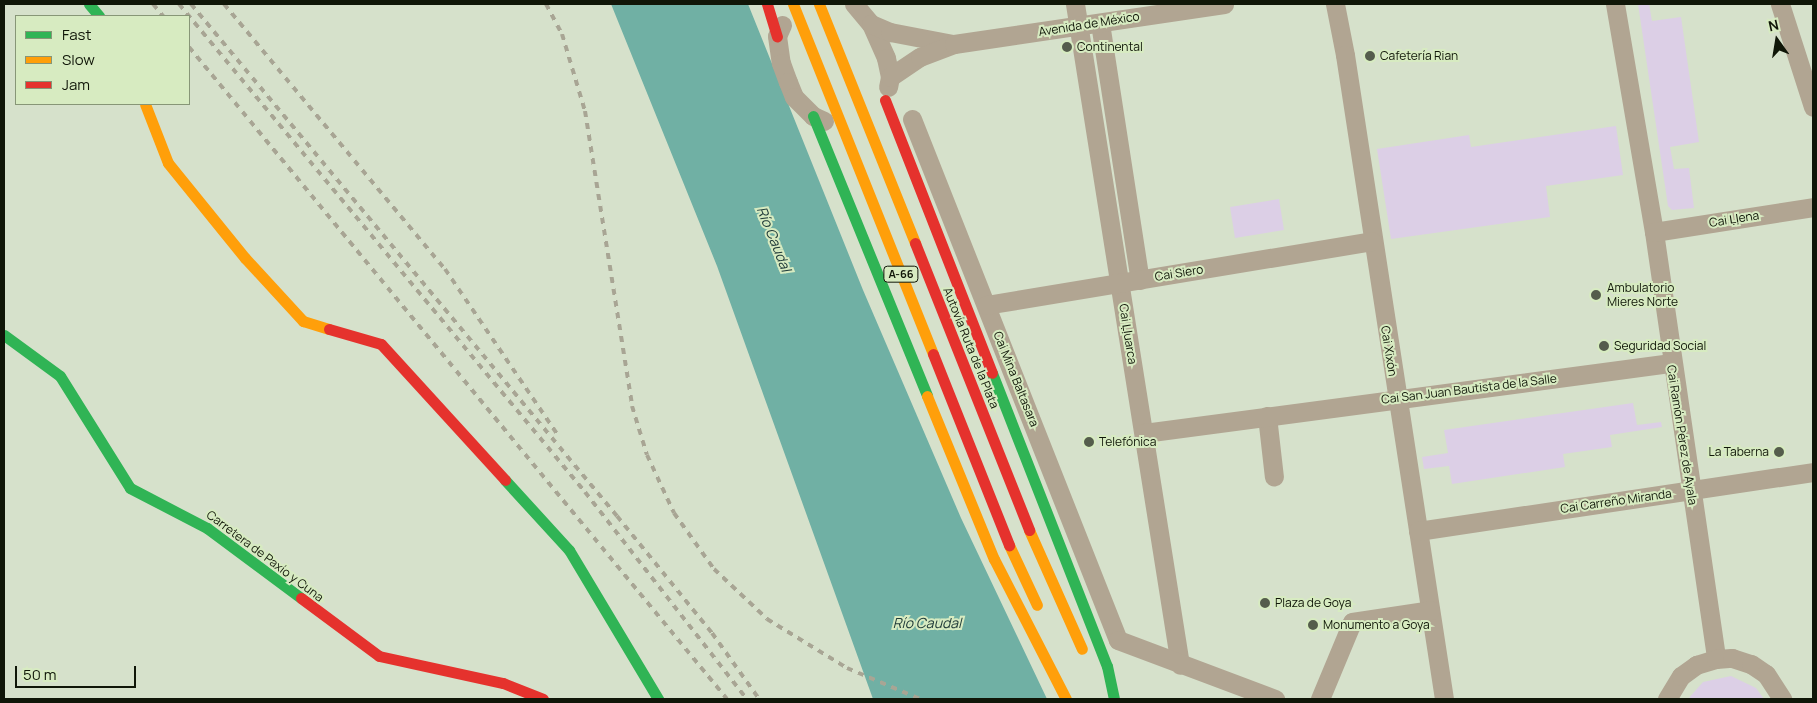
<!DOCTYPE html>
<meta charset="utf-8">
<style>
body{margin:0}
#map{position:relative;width:1817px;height:703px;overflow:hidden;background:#d6e1cb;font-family:Manrope,sans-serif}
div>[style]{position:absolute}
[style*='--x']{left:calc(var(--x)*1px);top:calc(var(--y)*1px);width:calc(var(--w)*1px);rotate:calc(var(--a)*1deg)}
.green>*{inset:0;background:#dccfe6}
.water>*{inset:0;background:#70b0a4}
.street>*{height:19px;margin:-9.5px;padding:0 9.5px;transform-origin:9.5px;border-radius:9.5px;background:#b1a592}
.fast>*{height:11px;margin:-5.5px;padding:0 5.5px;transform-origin:5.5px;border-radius:5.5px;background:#30b455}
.slow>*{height:11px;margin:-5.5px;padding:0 5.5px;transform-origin:5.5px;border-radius:5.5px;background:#ff9f0a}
.jam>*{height:11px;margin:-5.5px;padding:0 5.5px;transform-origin:5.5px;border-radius:5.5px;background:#e5322d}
.rail>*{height:4px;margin-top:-2px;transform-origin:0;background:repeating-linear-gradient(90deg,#a8a594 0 6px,transparent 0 12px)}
.slow-bridge>*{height:11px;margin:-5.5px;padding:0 5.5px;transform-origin:5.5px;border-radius:5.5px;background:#ff9f0a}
.jam-bridge>*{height:11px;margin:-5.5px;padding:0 5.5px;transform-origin:5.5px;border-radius:5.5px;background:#e5322d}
.dots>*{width:14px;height:14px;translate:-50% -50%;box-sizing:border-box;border:2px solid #d7ebc1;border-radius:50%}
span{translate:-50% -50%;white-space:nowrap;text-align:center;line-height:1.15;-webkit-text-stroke:4px #d7ebc1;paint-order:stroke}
.shield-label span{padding:1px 4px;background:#d7ebc1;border:1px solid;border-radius:4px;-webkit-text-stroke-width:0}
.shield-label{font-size:11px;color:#101608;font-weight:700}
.street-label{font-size:12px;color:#101608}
.poi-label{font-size:12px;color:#101608}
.left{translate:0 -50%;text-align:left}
.right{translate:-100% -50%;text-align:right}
.water-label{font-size:14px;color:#203b39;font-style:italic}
.frame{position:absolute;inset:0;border:5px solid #101608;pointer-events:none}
.legend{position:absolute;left:15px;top:15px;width:175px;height:90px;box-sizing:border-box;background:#d7ebc1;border:1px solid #879677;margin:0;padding:6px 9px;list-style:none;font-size:15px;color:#101608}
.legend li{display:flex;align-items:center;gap:10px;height:25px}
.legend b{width:25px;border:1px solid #879677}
.north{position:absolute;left:1752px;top:15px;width:50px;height:50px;-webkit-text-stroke:4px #d7ebc1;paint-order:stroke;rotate:347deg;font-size:14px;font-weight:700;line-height:20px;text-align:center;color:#101608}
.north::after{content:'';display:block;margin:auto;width:18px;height:22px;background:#101608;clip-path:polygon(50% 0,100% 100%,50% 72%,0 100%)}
.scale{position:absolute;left:15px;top:666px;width:121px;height:22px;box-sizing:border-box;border:2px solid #101608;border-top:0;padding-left:6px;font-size:15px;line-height:18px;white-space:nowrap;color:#101608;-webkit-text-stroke:4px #d7ebc1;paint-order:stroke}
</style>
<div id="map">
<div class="green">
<i style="clip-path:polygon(1638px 4px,1649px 4px,1652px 21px,1681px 17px,1699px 142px,1670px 147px,1674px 169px,1689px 168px,1694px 208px,1672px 210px,1668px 206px)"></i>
<i style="clip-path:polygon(1616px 126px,1623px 175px,1546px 186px,1550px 217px,1391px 239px,1377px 149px,1469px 135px,1471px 147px)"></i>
<i style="clip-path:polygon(1279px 199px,1284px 230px,1235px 238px,1230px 207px)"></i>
<i style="clip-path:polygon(1633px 403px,1637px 425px,1661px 422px,1662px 427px,1610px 435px,1612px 447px,1563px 454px,1565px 467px,1452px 484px,1449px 466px,1424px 469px,1422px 457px,1448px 453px,1444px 430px)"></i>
<i style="clip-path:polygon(1731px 676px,1756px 688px,1764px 699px,1688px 699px,1703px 682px)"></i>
</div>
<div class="water">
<i style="clip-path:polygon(611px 4px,748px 4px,863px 290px,961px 518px,1047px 699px,873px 699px,717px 266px)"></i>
</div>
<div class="street">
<i style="--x:854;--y:4;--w:26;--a:50"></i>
<i style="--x:871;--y:24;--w:37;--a:66"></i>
<i style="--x:886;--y:58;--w:19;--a:78"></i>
<i style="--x:890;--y:77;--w:10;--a:101"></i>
<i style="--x:1075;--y:4;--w:669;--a:80.97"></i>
<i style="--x:1335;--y:4;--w:52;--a:78.9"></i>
<i style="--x:1345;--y:55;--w:652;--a:81.26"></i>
<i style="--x:1615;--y:4;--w:231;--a:80.3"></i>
<i style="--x:1654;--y:232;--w:431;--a:81.7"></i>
<i style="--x:1780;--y:4;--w:108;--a:72.2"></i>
<i style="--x:1100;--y:23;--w:260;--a:81.2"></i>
<i style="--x:871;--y:24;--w:21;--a:23"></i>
<i style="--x:890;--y:32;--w:64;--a:10.8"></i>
<i style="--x:782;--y:25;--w:12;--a:114"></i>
<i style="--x:777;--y:36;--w:27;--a:82"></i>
<i style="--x:781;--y:63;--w:20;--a:70"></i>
<i style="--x:788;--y:82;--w:16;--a:68"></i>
<i style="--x:794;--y:97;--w:27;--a:45"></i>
<i style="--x:813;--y:116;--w:12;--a:24"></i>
<i style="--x:890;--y:77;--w:36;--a:-34"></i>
<i style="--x:920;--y:57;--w:36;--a:-21"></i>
<i style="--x:954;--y:44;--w:273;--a:-8.4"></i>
<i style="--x:912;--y:119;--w:560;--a:68.43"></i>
<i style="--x:1118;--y:640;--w:168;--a:20.6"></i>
<i style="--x:1654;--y:232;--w:161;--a:-8.9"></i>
<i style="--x:986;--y:305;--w:391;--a:-9.4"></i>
<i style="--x:1267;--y:416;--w:61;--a:83.5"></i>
<i style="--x:1144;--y:433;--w:532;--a:-7.57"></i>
<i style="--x:1418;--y:531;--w:399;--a:-8.5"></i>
<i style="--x:1320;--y:699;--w:83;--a:-67.4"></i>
<i style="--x:1352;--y:622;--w:79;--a:-8.7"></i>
<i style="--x:1667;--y:699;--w:27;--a:-59"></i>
<i style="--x:1681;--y:676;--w:19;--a:-36"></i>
<i style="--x:1696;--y:665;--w:21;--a:-17"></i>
<i style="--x:1716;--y:659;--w:16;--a:-4"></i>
<i style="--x:1732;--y:658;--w:20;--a:18"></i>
<i style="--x:1751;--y:664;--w:18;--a:34"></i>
<i style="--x:1766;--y:674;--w:30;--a:57"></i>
</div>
<div class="fast">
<i style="--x:89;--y:4;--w:16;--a:50"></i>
<i style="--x:813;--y:116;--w:302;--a:67.8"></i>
<i style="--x:4;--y:335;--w:69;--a:36.2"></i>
<i style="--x:60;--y:376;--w:132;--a:58"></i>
<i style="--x:130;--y:488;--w:87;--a:27.5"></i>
<i style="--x:207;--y:528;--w:117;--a:36.7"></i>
<i style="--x:992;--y:373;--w:315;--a:68.6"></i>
<i style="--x:1107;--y:666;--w:34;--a:78"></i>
<i style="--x:505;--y:480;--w:95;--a:47.6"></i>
<i style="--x:569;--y:550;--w:174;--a:59.1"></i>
</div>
<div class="slow">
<i style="--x:145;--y:104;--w:63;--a:68.7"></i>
<i style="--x:168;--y:163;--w:122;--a:51"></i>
<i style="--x:245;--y:258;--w:86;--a:47.4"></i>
<i style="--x:303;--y:321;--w:27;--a:17"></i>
<i style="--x:927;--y:396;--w:176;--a:67.7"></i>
<i style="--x:994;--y:559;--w:157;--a:62.8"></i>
<i style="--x:1029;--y:530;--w:130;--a:66"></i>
<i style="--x:1009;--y:545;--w:66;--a:65"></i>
</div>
<div class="jam">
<i style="--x:767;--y:4;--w:34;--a:73"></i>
<i style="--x:885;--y:100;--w:293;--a:68.6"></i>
<i style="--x:329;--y:329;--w:54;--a:16.1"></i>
<i style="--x:381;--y:344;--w:184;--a:47.6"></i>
<i style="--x:301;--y:598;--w:97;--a:36.6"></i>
<i style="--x:379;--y:656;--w:127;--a:12.3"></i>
<i style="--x:503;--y:683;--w:43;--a:21.8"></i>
</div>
<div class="rail">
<i style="--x:153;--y:4;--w:16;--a:50"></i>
<i style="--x:179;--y:4;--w:635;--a:50.24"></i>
<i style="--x:585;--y:492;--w:263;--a:52"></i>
<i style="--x:191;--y:4;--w:666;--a:50.24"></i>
<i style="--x:617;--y:516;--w:151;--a:50.9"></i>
<i style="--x:712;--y:633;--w:81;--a:54.5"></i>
<i style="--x:224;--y:4;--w:345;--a:50.2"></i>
<i style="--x:445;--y:269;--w:203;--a:55.8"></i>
<i style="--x:546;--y:4;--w:34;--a:62"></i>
<i style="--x:562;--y:34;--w:80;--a:73.4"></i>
<i style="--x:585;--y:111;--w:299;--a:80.9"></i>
<i style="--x:632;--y:406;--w:51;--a:73"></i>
<i style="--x:647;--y:455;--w:64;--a:65"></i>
<i style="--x:674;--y:513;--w:69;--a:54.5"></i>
<i style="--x:714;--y:569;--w:73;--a:43.3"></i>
<i style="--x:767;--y:619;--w:94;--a:31.5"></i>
<i style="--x:847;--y:668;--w:79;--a:23"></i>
<i style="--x:189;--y:47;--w:845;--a:50.47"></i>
</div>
<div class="slow-bridge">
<i style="--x:793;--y:4;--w:377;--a:68.2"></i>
<i style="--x:819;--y:4;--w:258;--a:68.1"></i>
</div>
<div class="jam-bridge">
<i style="--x:915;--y:243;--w:309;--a:68.3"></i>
<i style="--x:933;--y:354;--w:206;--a:68.3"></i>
</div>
<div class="dots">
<i style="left:1067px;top:47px;background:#555d4c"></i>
<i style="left:1370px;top:56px;background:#555d4c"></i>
<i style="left:1596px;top:295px;background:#555d4c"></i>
<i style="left:1604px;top:346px;background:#555d4c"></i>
<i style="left:1089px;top:442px;background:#555d4c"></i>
<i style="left:1779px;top:452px;background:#555d4c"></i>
<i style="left:1265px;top:603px;background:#555d4c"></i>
<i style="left:1313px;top:625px;background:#555d4c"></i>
</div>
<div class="shield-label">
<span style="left:901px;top:274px">A-66</span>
</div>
<div class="street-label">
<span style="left:1089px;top:24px;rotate:-9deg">Avenida de México</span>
<span style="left:1734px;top:219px;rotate:-9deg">Cai Ḷḷena</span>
<span style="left:1179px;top:273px;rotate:-9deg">Cai Siero</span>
<span style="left:1128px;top:334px;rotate:81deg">Cai Ḷḷuarca</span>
<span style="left:971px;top:348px;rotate:68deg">Autovía Ruta de la Plata</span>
<span style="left:1389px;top:351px;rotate:81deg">Cai Xixón</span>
<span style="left:1016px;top:379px;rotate:68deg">Cai Mina Baltasara</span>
<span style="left:1469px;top:389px;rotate:-7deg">Cai San Juan Bautista de la Salle</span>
<span style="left:1682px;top:435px;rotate:81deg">Cai Ramón Pérez de Ayala</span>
<span style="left:1616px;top:501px;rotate:-8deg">Cai Carreño Miranda</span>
<span style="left:265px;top:556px;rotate:37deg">Carretera de Paxío y Cuna</span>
</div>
<div class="poi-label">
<span class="left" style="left:1077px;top:47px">Continental</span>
<span class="left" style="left:1380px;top:56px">Cafetería Rian</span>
<span class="left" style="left:1607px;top:295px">Ambulatorio<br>Mieres Norte</span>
<span class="left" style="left:1614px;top:346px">Seguridad Social</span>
<span class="left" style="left:1099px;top:442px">Telefónica</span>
<span class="right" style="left:1769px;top:452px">La Taberna</span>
<span class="left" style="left:1275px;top:603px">Plaza de Goya</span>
<span class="left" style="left:1323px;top:625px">Monumento a Goya</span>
</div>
<div class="water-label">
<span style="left:774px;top:239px;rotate:68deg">Río Caudal</span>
<span style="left:927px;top:623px">Río Caudal</span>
</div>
<div class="frame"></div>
<ul class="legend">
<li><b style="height:6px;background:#30b455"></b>Fast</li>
<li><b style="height:6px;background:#ff9f0a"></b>Slow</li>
<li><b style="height:6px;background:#e5322d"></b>Jam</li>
</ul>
<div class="north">N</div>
<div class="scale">50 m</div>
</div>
